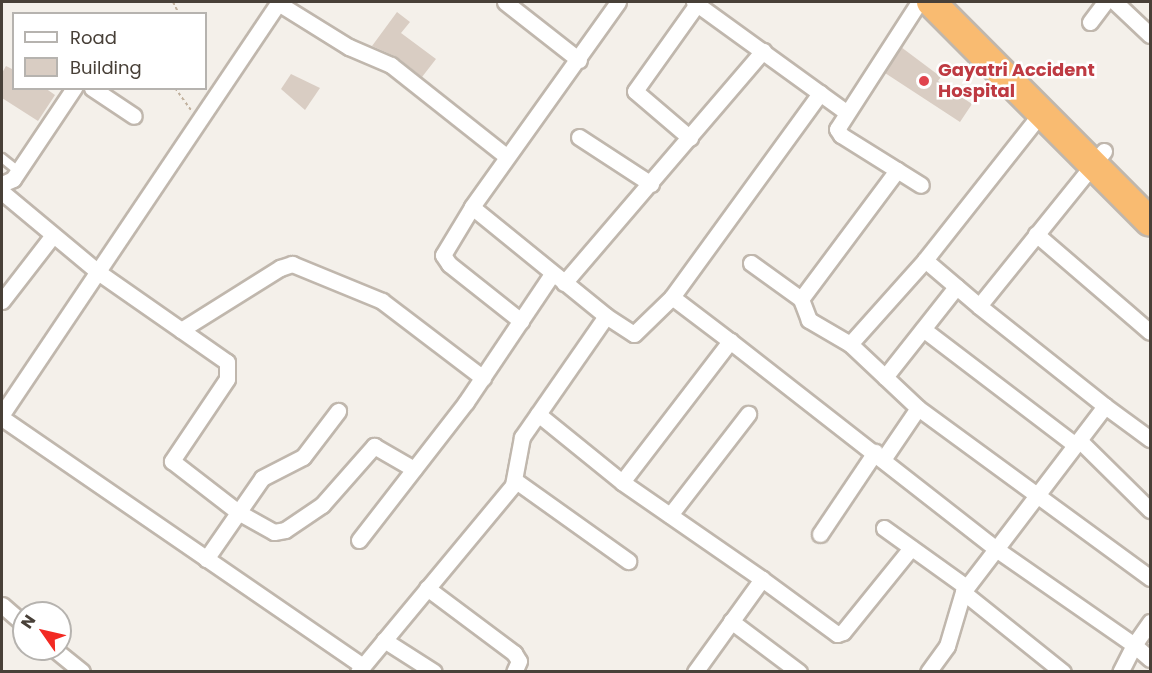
<!DOCTYPE html>
<style>
body{margin:0}
#map{position:relative;width:1152px;height:673px;overflow:hidden;background:#f4f0ea;font-family:Poppins,sans-serif}
div>[style]{position:absolute}
[style*='--x']{left:calc(var(--x)*1px);top:calc(var(--y)*1px);width:calc(var(--w)*1px);rotate:calc(var(--a)*1deg)}
.building>*{inset:0;background:#d9cdc3}
.path>*{height:2px;margin-top:-1px;transform-origin:0;background:repeating-linear-gradient(90deg,#c1b19e 0 3px,transparent 0 6px)}
.roads{filter:drop-shadow(2px 0 #c0b7ad) drop-shadow(-2px 0 #c0b7ad) drop-shadow(0 2px #c0b7ad) drop-shadow(0 -2px #c0b7ad)}
.lane>*{height:8px;margin:-4px;padding:0 4px;transform-origin:4px;border-radius:4px;background:#fff}
.street>*{height:15px;margin:-7.5px;padding:0 7.5px;transform-origin:7.5px;border-radius:7.5px;background:#fff}
.highway>*{height:28px;margin:-14px;padding:0 14px;transform-origin:14px;border-radius:14px;background:#f9bb71}
.dots>*{width:16px;height:16px;translate:-50% -50%;box-sizing:border-box;border:3px solid #fff;border-radius:50%}
span{translate:-50% -50%;white-space:nowrap;text-align:center;line-height:1.15;-webkit-text-stroke:5px #fff;paint-order:stroke}
.health-label{font-size:18px;color:#be3a42;font-weight:700}
.left{translate:0 -50%;text-align:left}
.frame{position:absolute;inset:0;border:3px solid #484038;pointer-events:none}
.legend{position:absolute;left:12px;top:12px;width:195px;height:78px;box-sizing:border-box;background:#fff;border:2px solid #b6b3af;margin:0;padding:8px 10px;list-style:none;font-size:18px;color:#484038}
.legend li{display:flex;align-items:center;gap:12px;height:30px}
.legend b{width:30px;border:2px solid #b6b3af}
.north{position:absolute;left:12px;top:601px;width:60px;height:60px;box-sizing:border-box;background:#fff;border:2px solid #b6b3af;border-radius:50%;rotate:304deg;font-size:16px;font-weight:700;line-height:24px;text-align:center;color:#484038}
.north::after{content:'';display:block;margin:auto;width:21px;height:27px;background:#f22a23;clip-path:polygon(50% 0,100% 100%,50% 72%,0 100%)}
</style>
<div id="map">
<div class="building">
<i style="clip-path:polygon(397px 12px,410px 22px,401px 33px,436px 59px,422px 77px,397px 57px,372px 46px)"></i>
<i style="clip-path:polygon(901px 47px,941px 77px,938px 81px,972px 104px,960px 122px,885px 73px)"></i>
<i style="clip-path:polygon(6px 66px,14px 70px,14px 88px,45px 88px,55px 95px,38px 121px,2px 98px,2px 73px)"></i>
<i style="clip-path:polygon(291px 74px,320px 88px,305px 110px,281px 89px)"></i>
</div>
<div class="path">
<i style="--x:173;--y:2;--w:13;--a:63"></i>
<i style="--x:175;--y:88;--w:27;--a:54"></i>
</div>
<div class="roads">
<div class="lane">
<i style="--x:2;--y:158;--w:21;--a:39"></i>
</div>
<div class="street">
<i style="--x:505;--y:2;--w:94;--a:38.1"></i>
<i style="--x:618;--y:2;--w:252;--a:125.5"></i>
<i style="--x:472;--y:207;--w:173;--a:39.1"></i>
<i style="--x:606;--y:316;--w:33;--a:33"></i>
<i style="--x:634;--y:334;--w:53;--a:-44.2"></i>
<i style="--x:672;--y:297;--w:73;--a:37.2"></i>
<i style="--x:694;--y:2;--w:188;--a:35.9"></i>
<i style="--x:919;--y:2;--w:151;--a:122.8"></i>
<i style="--x:837;--y:129;--w:7;--a:56"></i>
<i style="--x:841;--y:135;--w:94;--a:32"></i>
<i style="--x:1115;--y:2;--w:48;--a:43.3"></i>
<i style="--x:278;--y:3;--w:84;--a:31.8"></i>
<i style="--x:349;--y:47;--w:46;--a:23.2"></i>
<i style="--x:391;--y:65;--w:147;--a:38.4"></i>
<i style="--x:1090;--y:22;--w:25;--a:-53"></i>
<i style="--x:92;--y:88;--w:50;--a:33.7"></i>
<i style="--x:579;--y:137;--w:86;--a:33.1"></i>
<i style="--x:690;--y:138;--w:72;--a:-139.5"></i>
<i style="--x:635;--y:91;--w:107;--a:-54.5"></i>
<i style="--x:1104;--y:151;--w:199;--a:128.9"></i>
<i style="--x:979;--y:306;--w:161;--a:38.4"></i>
<i style="--x:1105;--y:406;--w:180;--a:127.3"></i>
<i style="--x:996;--y:549;--w:168;--a:34.8"></i>
<i style="--x:1134;--y:645;--w:30;--a:117"></i>
<i style="--x:2;--y:184;--w:12;--a:-24"></i>
<i style="--x:13;--y:179;--w:110;--a:-56.2"></i>
<i style="--x:2;--y:192;--w:125;--a:39.8"></i>
<i style="--x:98;--y:272;--w:157;--a:34.9"></i>
<i style="--x:227;--y:362;--w:17;--a:90"></i>
<i style="--x:227;--y:379;--w:99;--a:123.9"></i>
<i style="--x:172;--y:461;--w:83;--a:37.7"></i>
<i style="--x:238;--y:512;--w:41;--a:29.1"></i>
<i style="--x:274;--y:532;--w:11;--a:-10"></i>
<i style="--x:285;--y:530;--w:45;--a:-34"></i>
<i style="--x:322;--y:505;--w:79;--a:-48.6"></i>
<i style="--x:374;--y:446;--w:46;--a:29.9"></i>
<i style="--x:472;--y:207;--w:56;--a:121.1"></i>
<i style="--x:443;--y:255;--w:11;--a:56"></i>
<i style="--x:449;--y:264;--w:92;--a:38.4"></i>
<i style="--x:1036;--y:234;--w:150;--a:40.7"></i>
<i style="--x:925;--y:260;--w:187;--a:-51.7"></i>
<i style="--x:751;--y:263;--w:62;--a:35.8"></i>
<i style="--x:564;--y:283;--w:306;--a:-49.4"></i>
<i style="--x:672;--y:297;--w:252;--a:-54"></i>
<i style="--x:2;--y:301;--w:83;--a:-52.3"></i>
<i style="--x:923;--y:329;--w:191;--a:37.3"></i>
<i style="--x:181;--y:330;--w:117;--a:-32.1"></i>
<i style="--x:280;--y:268;--w:13;--a:-18"></i>
<i style="--x:292;--y:264;--w:97;--a:22.3"></i>
<i style="--x:382;--y:301;--w:127;--a:37.3"></i>
<i style="--x:850;--y:344;--w:48;--a:-149.7"></i>
<i style="--x:809;--y:320;--w:22;--a:-111"></i>
<i style="--x:801;--y:299;--w:161;--a:-53.3"></i>
<i style="--x:885;--y:377;--w:115;--a:-51.7"></i>
<i style="--x:1105;--y:406;--w:56;--a:36.3"></i>
<i style="--x:918;--y:408;--w:288;--a:36.2"></i>
<i style="--x:2;--y:414;--w:496;--a:-56.1"></i>
<i style="--x:538;--y:414;--w:108;--a:39"></i>
<i style="--x:2;--y:418;--w:438;--a:34.5"></i>
<i style="--x:1079;--y:440;--w:100;--a:44.6"></i>
<i style="--x:884;--y:458;--w:60;--a:-55.8"></i>
<i style="--x:918;--y:408;--w:93;--a:-136.7"></i>
<i style="--x:850;--y:344;--w:113;--a:-48.2"></i>
<i style="--x:925;--y:260;--w:71;--a:40.4"></i>
<i style="--x:516;--y:481;--w:138;--a:35.5"></i>
<i style="--x:670;--y:515;--w:128;--a:-52.3"></i>
<i style="--x:884;--y:528;--w:101;--a:35.7"></i>
<i style="--x:820;--y:534;--w:99;--a:-56.1"></i>
<i style="--x:359;--y:540;--w:175;--a:-52.2"></i>
<i style="--x:466;--y:402;--w:154;--a:-56.1"></i>
<i style="--x:206;--y:559;--w:98;--a:-55.3"></i>
<i style="--x:262;--y:478;--w:46;--a:-27.1"></i>
<i style="--x:303;--y:457;--w:58;--a:-52.7"></i>
<i style="--x:762;--y:579;--w:93;--a:36.3"></i>
<i style="--x:837;--y:634;--w:6;--a:-18"></i>
<i style="--x:843;--y:632;--w:108;--a:-51"></i>
<i style="--x:427;--y:588;--w:109;--a:36.8"></i>
<i style="--x:514;--y:653;--w:9;--a:58"></i>
<i style="--x:519;--y:661;--w:12;--a:114"></i>
<i style="--x:963;--y:592;--w:128;--a:38.7"></i>
<i style="--x:2;--y:605;--w:29;--a:41"></i>
<i style="--x:731;--y:621;--w:85;--a:36.9"></i>
<i style="--x:1150;--y:622;--w:28;--a:125"></i>
<i style="--x:1134;--y:645;--w:21;--a:41"></i>
<i style="--x:384;--y:640;--w:59;--a:32.6"></i>
<i style="--x:54;--y:649;--w:36;--a:39"></i>
<i style="--x:358;--y:672;--w:243;--a:-50.3"></i>
<i style="--x:513;--y:485;--w:49;--a:-79.4"></i>
<i style="--x:522;--y:437;--w:147;--a:-55.2"></i>
<i style="--x:695;--y:672;--w:115;--a:-54.2"></i>
<i style="--x:762;--y:579;--w:170;--a:-145.3"></i>
<i style="--x:622;--y:482;--w:178;--a:-52.5"></i>
<i style="--x:730;--y:341;--w:338;--a:38"></i>
<i style="--x:996;--y:549;--w:54;--a:127.5"></i>
<i style="--x:963;--y:592;--w:56;--a:106.5"></i>
<i style="--x:947;--y:646;--w:32;--a:126"></i>
</div>
<div class="highway">
<i style="--x:931;--y:2;--w:310;--a:45.1"></i>
</div>
</div>
<div class="dots">
<i style="left:924px;top:81px;background:#e0444e"></i>
</div>
<div class="health-label">
<span class="left" style="left:938px;top:81px">Gayatri Accident<br>Hospital</span>
</div>
<div class="frame"></div>
<ul class="legend">
<li><b style="height:8px;background:#fff"></b>Road</li>
<li><b style="height:16px;background:#d9cdc3"></b>Building</li>
</ul>
<div class="north">N</div>
</div>
